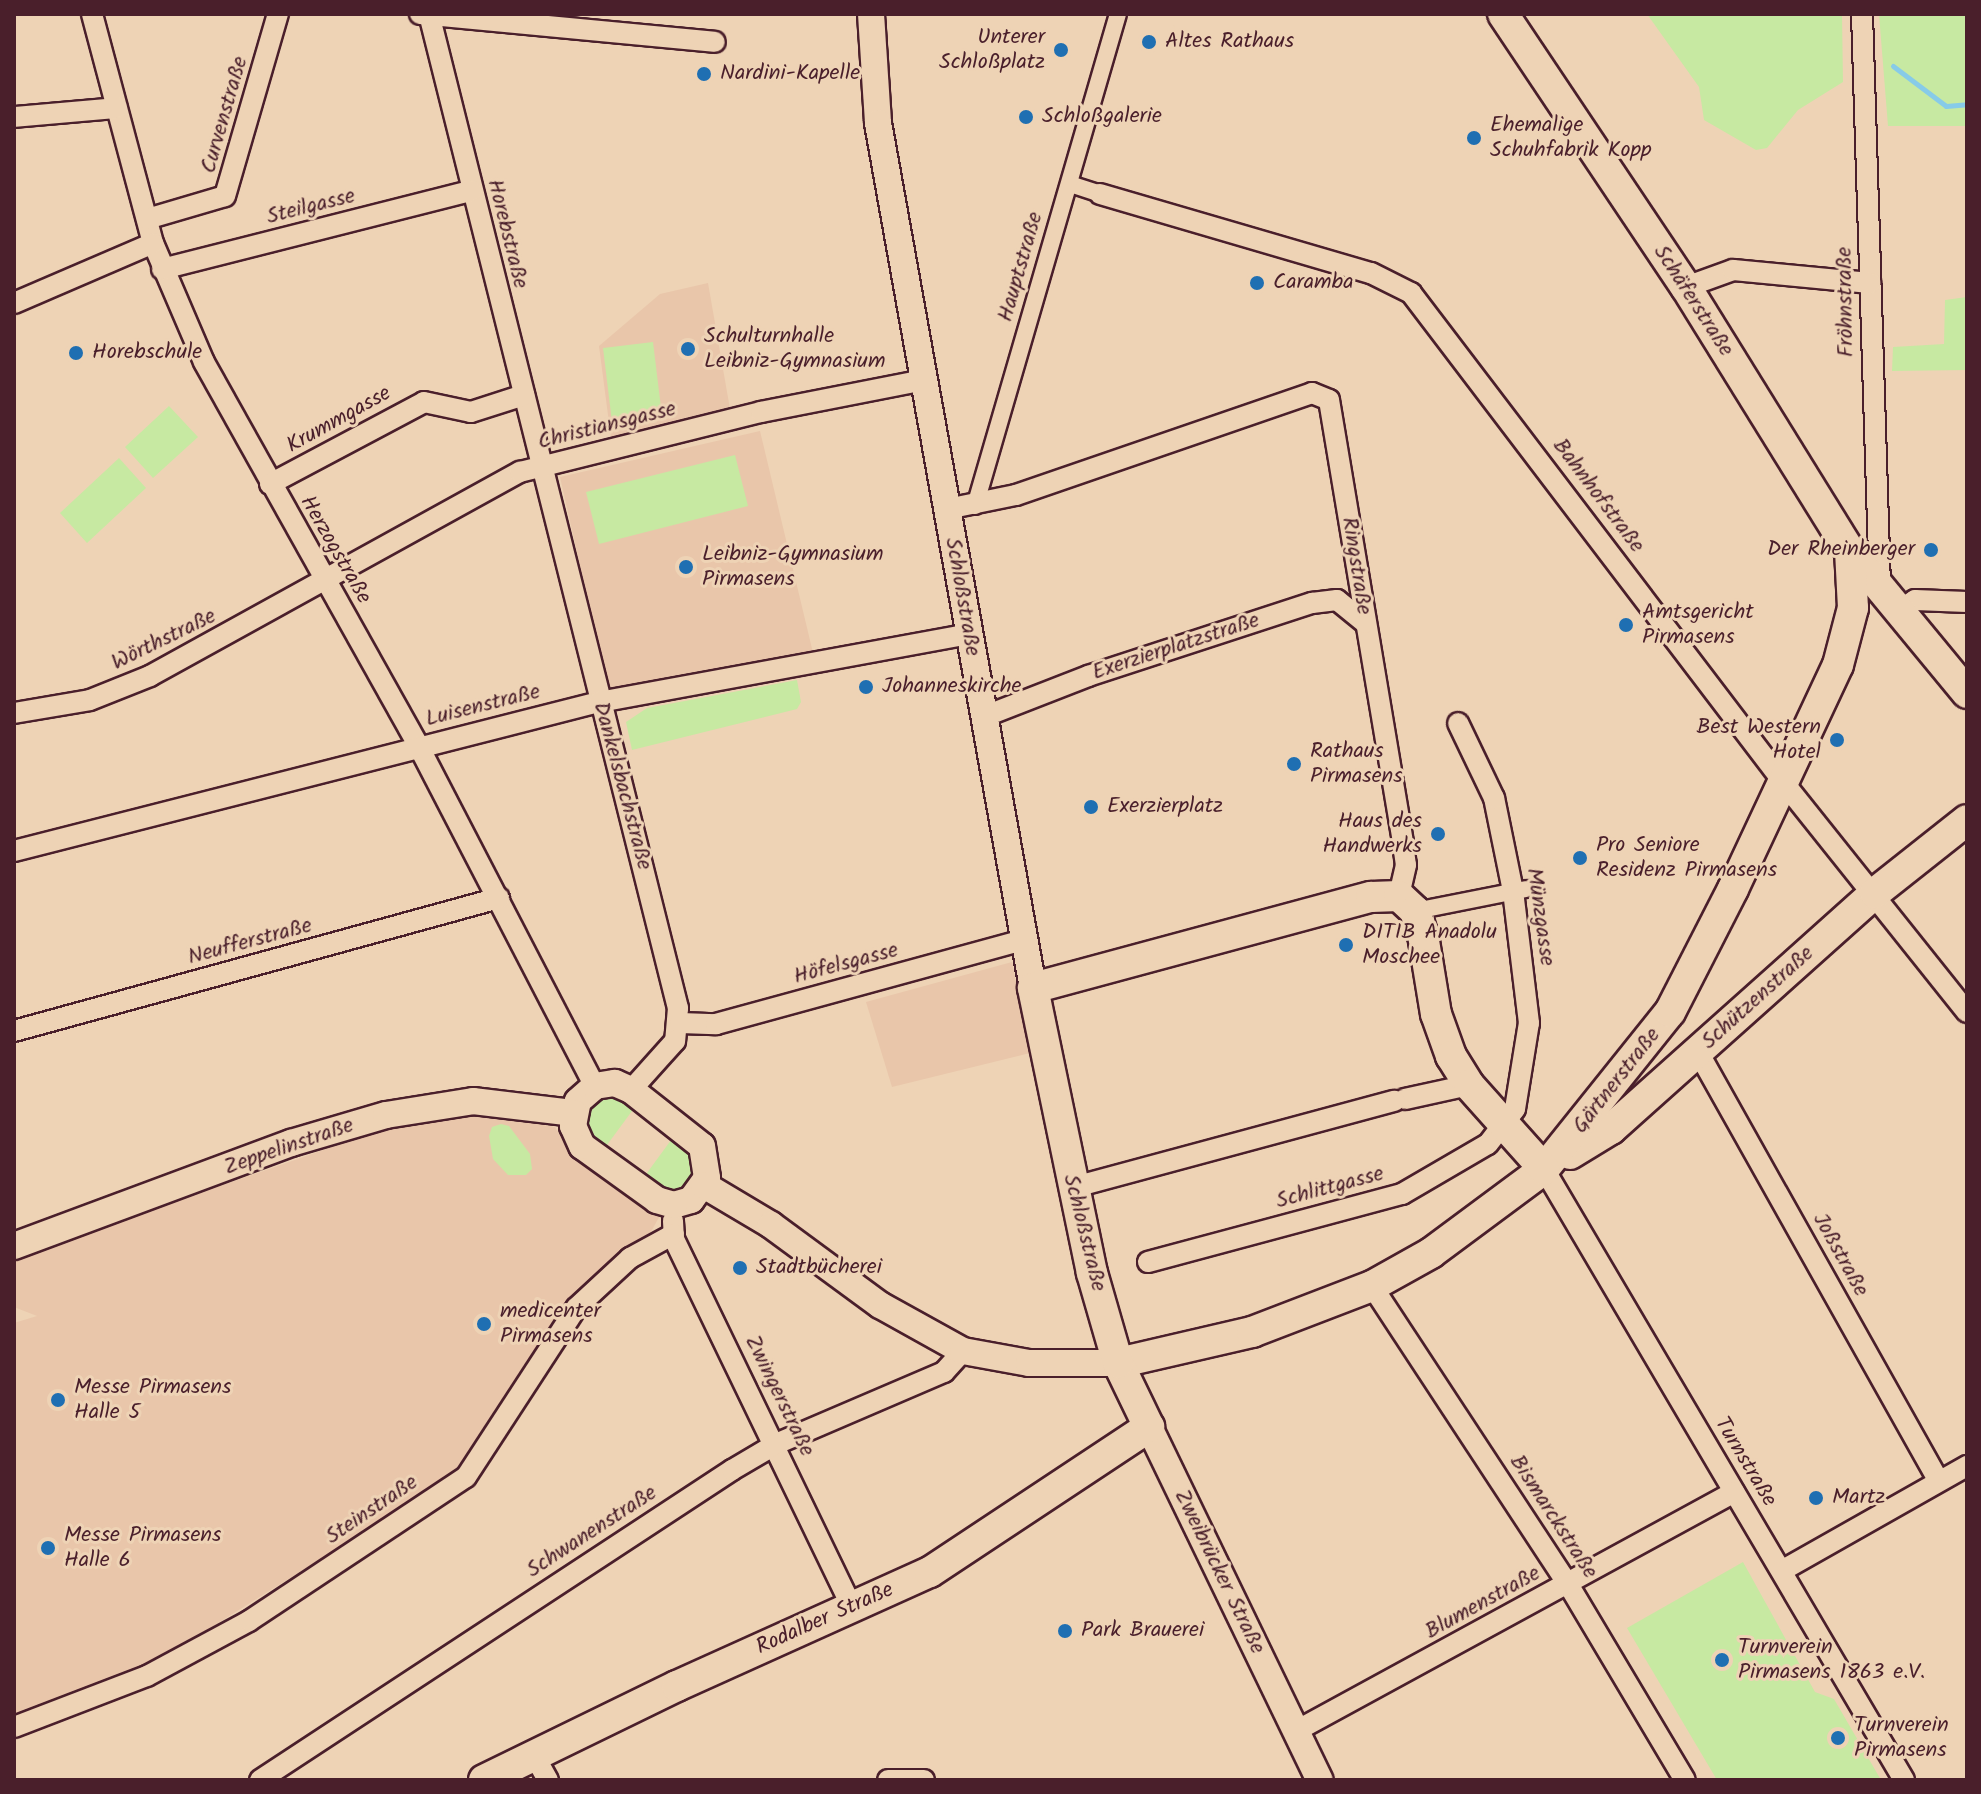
<!DOCTYPE html>
<meta charset="utf-8">
<style>
body{margin:0}
#map{position:relative;width:1981px;height:1794px;overflow:hidden;background:#eed3b5;font-family:Kalam,sans-serif}
div>[style]{position:absolute}
[style*='--x']{left:calc(var(--x)*1px);top:calc(var(--y)*1px);width:calc(var(--w)*1px);rotate:calc(var(--a)*1deg)}
.built>*{inset:0;background:#e9c6aa}
.green>*{inset:0;background:#c7e9a2}
.stream>*{height:5px;margin:-2.5px;padding:0 2.5px;transform-origin:2.5px;border-radius:2.5px;background:#87cbe8}
.roads{filter:drop-shadow(2px 0 #4a1f2b) drop-shadow(-2px 0 #4a1f2b) drop-shadow(0 2px #4a1f2b) drop-shadow(0 -2px #4a1f2b)}
.pedestrian>*{height:16px;margin:-8px;padding:0 8px;transform-origin:8px;border-radius:8px;background:#eed3b5}
.minor>*{height:20px;margin:-10px;padding:0 10px;transform-origin:10px;border-radius:10px;background:#eed3b5}
.tertiary>*{height:26px;margin:-13px;padding:0 13px;transform-origin:13px;border-radius:13px;background:#eed3b5}
.secondary>*{height:30px;margin:-15px;padding:0 15px;transform-origin:15px;border-radius:15px;background:#eed3b5}
.dots>*{width:22px;height:22px;translate:-50% -50%;box-sizing:border-box;border:4px solid #eed3b5;border-radius:50%}
span{translate:-50% -50%;white-space:nowrap;text-align:center;line-height:1.15;-webkit-text-stroke:6px #eed3b5;paint-order:stroke}
.poi-label{font-size:22px;color:#4a1f2b}
.right{translate:-100% -50%;text-align:right}
.left{translate:0 -50%;text-align:left}
.street-label{font-size:22px;color:#4a1f2b}
.frame{position:absolute;inset:0;border:16px solid #4a1f2b;pointer-events:none}
</style>
<div id="map">
<div class="built">
<i style="clip-path:polygon(708px 283px,730px 409px,611px 438px,599px 346px,660px 294px)"></i>
<i style="clip-path:polygon(760px 431px,814px 657px,609px 694px,560px 477px)"></i>
<i style="clip-path:polygon(1012px 962px,1030px 1053px,892px 1087px,866px 1002px)"></i>
<i style="clip-path:polygon(477px 1114px,555px 1127px,563px 1140px,663px 1210px,652px 1230px,456px 1474px,170px 1653px,59px 1703px,14px 1717px,14px 1323px,37px 1316px,14px 1307px,14px 1258px,386px 1128px)"></i>
</div>
<div class="green">
<i style="clip-path:polygon(1647px 14px,1842px 14px,1843px 82px,1798px 110px,1767px 148px,1756px 150px,1704px 120px,1699px 87px)"></i>
<i style="clip-path:polygon(1879px 14px,1967px 14px,1967px 126px,1888px 126px)"></i>
<i style="clip-path:polygon(1967px 297px,1967px 370px,1892px 371px,1893px 347px,1944px 344px,1945px 300px)"></i>
<i style="clip-path:polygon(653px 342px,662px 416px,612px 422px,603px 348px)"></i>
<i style="clip-path:polygon(169px 406px,198px 437px,153px 478px,125px 447px)"></i>
<i style="clip-path:polygon(735px 455px,748px 506px,599px 544px,586px 492px)"></i>
<i style="clip-path:polygon(119px 458px,146px 488px,87px 543px,60px 513px)"></i>
<i style="clip-path:polygon(797px 680px,801px 702px,797px 709px,632px 750px,626px 722px,647px 708px)"></i>
<i style="clip-path:polygon(617px 1096px,635px 1107px,604px 1149px,591px 1137px,586px 1119px,596px 1101px)"></i>
<i style="clip-path:polygon(501px 1124px,509px 1126px,530px 1154px,532px 1169px,526px 1175px,508px 1175px,493px 1159px,489px 1136px,492px 1127px)"></i>
<i style="clip-path:polygon(674px 1136px,690px 1147px,698px 1170px,683px 1191px,668px 1192px,644px 1177px)"></i>
<i style="clip-path:polygon(1743px 1562px,1815px 1692px,1834px 1699px,1881px 1780px,1717px 1780px,1627px 1628px)"></i>
</div>
<div class="stream">
<i style="--x:1893;--y:66;--w:66;--a:37"></i>
<i style="--x:1946;--y:106;--w:21;--a:-5"></i>
</div>
<div class="roads">
<div class="pedestrian">
<i style="--x:1070;--y:184;--w:32;--a:18"></i>
<i style="--x:975;--y:506;--w:512;--a:-73.79"></i>
<i style="--x:1415;--y:911;--w:113;--a:-11.2"></i>
</div>
<div class="minor">
<i style="--x:92;--y:14;--w:237;--a:75.1"></i>
<i style="--x:153;--y:243;--w:129;--a:66.8"></i>
<i style="--x:204;--y:362;--w:441;--a:60.8"></i>
<i style="--x:419;--y:747;--w:382;--a:62.6"></i>
<i style="--x:420;--y:14;--w:296;--a:5.4"></i>
<i style="--x:429;--y:14;--w:1025;--a:75.94"></i>
<i style="--x:678;--y:1008;--w:33;--a:95"></i>
<i style="--x:675;--y:1041;--w:66;--a:131.9"></i>
<i style="--x:1862;--y:14;--w:572;--a:88.2"></i>
<i style="--x:14;--y:117;--w:103;--a:-5"></i>
<i style="--x:1100;--y:194;--w:282;--a:16.3"></i>
<i style="--x:1371;--y:273;--w:45;--a:26.6"></i>
<i style="--x:1411;--y:293;--w:616;--a:52.72"></i>
<i style="--x:1784;--y:783;--w:293;--a:51.4"></i>
<i style="--x:147;--y:219;--w:81;--a:-16.4"></i>
<i style="--x:225;--y:196;--w:190;--a:-73.8"></i>
<i style="--x:162;--y:269;--w:319;--a:-14.2"></i>
<i style="--x:1686;--y:287;--w:50;--a:-19.9"></i>
<i style="--x:1733;--y:270;--w:138;--a:5.4"></i>
<i style="--x:14;--y:303;--w:151;--a:-23.3"></i>
<i style="--x:270;--y:484;--w:174;--a:-28"></i>
<i style="--x:424;--y:402;--w:48;--a:12"></i>
<i style="--x:471;--y:412;--w:56;--a:-17.8"></i>
<i style="--x:947;--y:509;--w:70;--a:-11.5"></i>
<i style="--x:1016;--y:495;--w:313;--a:-19"></i>
<i style="--x:1312;--y:393;--w:18;--a:22"></i>
<i style="--x:1329;--y:400;--w:450;--a:80.5"></i>
<i style="--x:1403;--y:844;--w:21;--a:82"></i>
<i style="--x:1406;--y:865;--w:32;--a:103"></i>
<i style="--x:1896;--y:613;--w:23;--a:-34"></i>
<i style="--x:1915;--y:600;--w:52;--a:2.2"></i>
<i style="--x:14;--y:713;--w:77;--a:-9.7"></i>
<i style="--x:90;--y:700;--w:65;--a:-21.8"></i>
<i style="--x:150;--y:676;--w:423;--a:-28.9"></i>
<i style="--x:520;--y:472;--w:248;--a:-14"></i>
<i style="--x:761;--y:412;--w:166;--a:-11.1"></i>
<i style="--x:983;--y:717;--w:113;--a:-21.3"></i>
<i style="--x:1088;--y:676;--w:236;--a:-18.1"></i>
<i style="--x:1312;--y:603;--w:25;--a:-7"></i>
<i style="--x:1337;--y:600;--w:36;--a:39"></i>
<i style="--x:14;--y:851;--w:604;--a:-14.29"></i>
<i style="--x:599;--y:702;--w:375;--a:-10.4"></i>
<i style="--x:680;--y:1023;--w:36;--a:2"></i>
<i style="--x:716;--y:1024;--w:318;--a:-15.3"></i>
<i style="--x:14;--y:1031;--w:503;--a:-15.34"></i>
<i style="--x:1698;--y:1052;--w:492;--a:60.7"></i>
<i style="--x:1405;--y:1099;--w:66;--a:-12.3"></i>
<i style="--x:1544;--y:1169;--w:709;--a:59.49"></i>
<i style="--x:1071;--y:1188;--w:335;--a:-15.1"></i>
<i style="--x:673;--y:1221;--w:18;--a:87"></i>
<i style="--x:674;--y:1239;--w:409;--a:64.2"></i>
<i style="--x:1148;--y:1262;--w:263;--a:-15"></i>
<i style="--x:1402;--y:1194;--w:99;--a:-30.2"></i>
<i style="--x:1488;--y:1144;--w:44;--a:-52.4"></i>
<i style="--x:1515;--y:1109;--w:87;--a:-80.8"></i>
<i style="--x:1529;--y:1023;--w:133;--a:-96.9"></i>
<i style="--x:1513;--y:891;--w:95;--a:-101.5"></i>
<i style="--x:1494;--y:798;--w:83;--a:-115.6"></i>
<i style="--x:1372;--y:1286;--w:357;--a:56.7"></i>
<i style="--x:1568;--y:1584;--w:228;--a:59.2"></i>
<i style="--x:1783;--y:1570;--w:211;--a:-29.5"></i>
<i style="--x:14;--y:1727;--w:142;--a:-21"></i>
<i style="--x:147;--y:1676;--w:116;--a:-28.3"></i>
<i style="--x:249;--y:1621;--w:260;--a:-33.6"></i>
<i style="--x:466;--y:1477;--w:202;--a:-56.9"></i>
<i style="--x:576;--y:1308;--w:74;--a:-42.8"></i>
<i style="--x:630;--y:1258;--w:50;--a:-28.6"></i>
<i style="--x:1296;--y:1731;--w:499;--a:-28.6"></i>
<i style="--x:534;--y:1755;--w:29;--a:61"></i>
<i style="--x:260;--y:1780;--w:565;--a:-33.3"></i>
<i style="--x:732;--y:1470;--w:51;--a:-30.6"></i>
<i style="--x:776;--y:1444;--w:183;--a:-23.2"></i>
<i style="--x:944;--y:1372;--w:28;--a:-48"></i>
<i style="--x:888;--y:1780;--w:36;--a:0"></i>
</div>
<div class="tertiary">
<i style="--x:871;--y:14;--w:109;--a:86.3"></i>
<i style="--x:878;--y:123;--w:879;--a:79.84"></i>
<i style="--x:615;--y:1083;--w:17;--a:24"></i>
<i style="--x:631;--y:1090;--w:90;--a:38.3"></i>
<i style="--x:702;--y:1146;--w:32;--a:81"></i>
<i style="--x:707;--y:1178;--w:27;--a:126"></i>
<i style="--x:691;--y:1200;--w:18;--a:164"></i>
<i style="--x:674;--y:1205;--w:18;--a:-164"></i>
<i style="--x:657;--y:1200;--w:92;--a:-144.2"></i>
<i style="--x:582;--y:1146;--w:22;--a:-114"></i>
<i style="--x:573;--y:1126;--w:25;--a:-79"></i>
<i style="--x:578;--y:1101;--w:23;--a:-41"></i>
<i style="--x:595;--y:1086;--w:20;--a:-9"></i>
<i style="--x:704;--y:1185;--w:78;--a:30.8"></i>
<i style="--x:771;--y:1225;--w:135;--a:36.3"></i>
<i style="--x:880;--y:1305;--w:95;--a:29"></i>
<i style="--x:963;--y:1351;--w:67;--a:10.3"></i>
<i style="--x:1029;--y:1363;--w:89;--a:0"></i>
<i style="--x:14;--y:1246;--w:296;--a:-20.4"></i>
<i style="--x:291;--y:1143;--w:99;--a:-16.4"></i>
<i style="--x:386;--y:1115;--w:88;--a:-9.1"></i>
<i style="--x:473;--y:1101;--w:102;--a:6.8"></i>
<i style="--x:1149;--y:1427;--w:392;--a:64.2"></i>
</div>
<div class="secondary">
<i style="--x:1503;--y:14;--w:329;--a:56.2"></i>
<i style="--x:1686;--y:287;--w:311;--a:58.2"></i>
<i style="--x:1850;--y:551;--w:184;--a:50.5"></i>
<i style="--x:1570;--y:1154;--w:48;--a:-31.4"></i>
<i style="--x:1611;--y:1129;--w:354;--a:-41.8"></i>
<i style="--x:1875;--y:893;--w:117;--a:-38.4"></i>
<i style="--x:1118;--y:1363;--w:138;--a:-13"></i>
<i style="--x:1252;--y:1332;--w:129;--a:-21"></i>
<i style="--x:1372;--y:1286;--w:68;--a:-29.2"></i>
<i style="--x:1431;--y:1253;--w:141;--a:-36.6"></i>
<i style="--x:1544;--y:1169;--w:201;--a:-51.3"></i>
<i style="--x:1670;--y:1012;--w:138;--a:-62.9"></i>
<i style="--x:1733;--y:889;--w:247;--a:-64.9"></i>
<i style="--x:1838;--y:665;--w:59;--a:-75.3"></i>
<i style="--x:1853;--y:608;--w:57;--a:-93"></i>
<i style="--x:484;--y:1780;--w:215;--a:-26"></i>
<i style="--x:677;--y:1686;--w:277;--a:-24.3"></i>
<i style="--x:930;--y:1572;--w:263;--a:-33.5"></i>
<i style="--x:1149;--y:1427;--w:71;--a:-115.8"></i>
<i style="--x:1118;--y:1363;--w:94;--a:-106.1"></i>
<i style="--x:1092;--y:1273;--w:291;--a:-101.7"></i>
<i style="--x:1033;--y:988;--w:350;--a:-15.1"></i>
<i style="--x:1371;--y:897;--w:28;--a:-2"></i>
<i style="--x:1399;--y:896;--w:22;--a:43"></i>
<i style="--x:1415;--y:911;--w:25;--a:72"></i>
<i style="--x:1423;--y:935;--w:80;--a:80.7"></i>
<i style="--x:1436;--y:1014;--w:45;--a:70.3"></i>
<i style="--x:1451;--y:1056;--w:34;--a:58"></i>
<i style="--x:1469;--y:1085;--w:113;--a:48.2"></i>
</div>
</div>
<div class="dots">
<i style="left:1149px;top:42px;background:#1f6fb2"></i>
<i style="left:1061px;top:50px;background:#1f6fb2"></i>
<i style="left:704px;top:74px;background:#1f6fb2"></i>
<i style="left:1026px;top:117px;background:#1f6fb2"></i>
<i style="left:1474px;top:138px;background:#1f6fb2"></i>
<i style="left:1257px;top:283px;background:#1f6fb2"></i>
<i style="left:688px;top:349px;background:#1f6fb2"></i>
<i style="left:76px;top:353px;background:#1f6fb2"></i>
<i style="left:1931px;top:550px;background:#1f6fb2"></i>
<i style="left:686px;top:567px;background:#1f6fb2"></i>
<i style="left:1626px;top:625px;background:#1f6fb2"></i>
<i style="left:866px;top:687px;background:#1f6fb2"></i>
<i style="left:1837px;top:740px;background:#1f6fb2"></i>
<i style="left:1294px;top:764px;background:#1f6fb2"></i>
<i style="left:1091px;top:807px;background:#1f6fb2"></i>
<i style="left:1438px;top:834px;background:#1f6fb2"></i>
<i style="left:1580px;top:858px;background:#1f6fb2"></i>
<i style="left:1346px;top:945px;background:#1f6fb2"></i>
<i style="left:740px;top:1268px;background:#1f6fb2"></i>
<i style="left:484px;top:1324px;background:#1f6fb2"></i>
<i style="left:58px;top:1400px;background:#1f6fb2"></i>
<i style="left:1816px;top:1498px;background:#1f6fb2"></i>
<i style="left:48px;top:1548px;background:#1f6fb2"></i>
<i style="left:1065px;top:1631px;background:#1f6fb2"></i>
<i style="left:1722px;top:1660px;background:#1f6fb2"></i>
<i style="left:1838px;top:1738px;background:#1f6fb2"></i>
</div>
<div class="poi-label">
<span class="right" style="left:1045px;top:50px">Unterer<br>Schloßplatz</span>
<span class="left" style="left:1165px;top:42px">Altes Rathaus</span>
<span class="left" style="left:720px;top:74px">Nardini-Kapelle</span>
<span class="left" style="left:1042px;top:117px">Schloßgalerie</span>
<span class="left" style="left:1490px;top:138px">Ehemalige<br>Schuhfabrik Kopp</span>
<span class="left" style="left:1273px;top:283px">Caramba</span>
<span class="left" style="left:704px;top:349px">Schulturnhalle<br>Leibniz-Gymnasium</span>
<span class="left" style="left:92px;top:353px">Horebschule</span>
<span class="right" style="left:1915px;top:550px">Der Rheinberger</span>
<span class="left" style="left:702px;top:567px">Leibniz-Gymnasium<br>Pirmasens</span>
<span class="left" style="left:1642px;top:625px">Amtsgericht<br>Pirmasens</span>
<span class="left" style="left:882px;top:687px">Johanneskirche</span>
<span class="right" style="left:1821px;top:740px">Best Western<br>Hotel</span>
<span class="left" style="left:1310px;top:764px">Rathaus<br>Pirmasens</span>
<span class="left" style="left:1107px;top:807px">Exerzierplatz</span>
<span class="right" style="left:1422px;top:834px">Haus des<br>Handwerks</span>
<span class="left" style="left:1596px;top:858px">Pro Seniore<br>Residenz Pirmasens</span>
<span class="left" style="left:1362px;top:945px">DITIB Anadolu<br>Moschee</span>
<span class="left" style="left:756px;top:1268px">Stadtbücherei</span>
<span class="left" style="left:500px;top:1324px">medicenter<br>Pirmasens</span>
<span class="left" style="left:74px;top:1400px">Messe Pirmasens<br>Halle 5</span>
<span class="left" style="left:1832px;top:1498px">Martz</span>
<span class="left" style="left:64px;top:1548px">Messe Pirmasens<br>Halle 6</span>
<span class="left" style="left:1081px;top:1631px">Park Brauerei</span>
<span class="left" style="left:1738px;top:1660px">Turnverein<br>Pirmasens 1863 e.V.</span>
<span class="left" style="left:1854px;top:1738px">Turnverein<br>Pirmasens</span>
</div>
<div class="street-label">
<span style="left:225px;top:115px;rotate:-74deg">Curvenstraße</span>
<span style="left:311px;top:207px;rotate:-14deg">Steilgasse</span>
<span style="left:507px;top:234px;rotate:76deg">Horebstraße</span>
<span style="left:1021px;top:267px;rotate:-74deg">Hauptstraße</span>
<span style="left:1693px;top:301px;rotate:57deg">Schäferstraße</span>
<span style="left:1846px;top:302px;rotate:-91deg">Fröhnstraße</span>
<span style="left:339px;top:420px;rotate:-29deg">Krummgasse</span>
<span style="left:607px;top:426px;rotate:-14deg">Christiansgasse</span>
<span style="left:1598px;top:496px;rotate:53deg">Bahnhofstraße</span>
<span style="left:335px;top:550px;rotate:60deg">Herzogstraße</span>
<span style="left:1356px;top:566px;rotate:81deg">Ringstraße</span>
<span style="left:962px;top:597px;rotate:80deg">Schloßstraße</span>
<span style="left:164px;top:640px;rotate:-26deg">Wörthstraße</span>
<span style="left:1176px;top:647px;rotate:-18deg">Exerzierplatzstraße</span>
<span style="left:483px;top:706px;rotate:-14deg">Luisenstraße</span>
<span style="left:622px;top:786px;rotate:75deg">Dankelsbachstraße</span>
<span style="left:1540px;top:917px;rotate:82deg">Münzgasse</span>
<span style="left:250px;top:942px;rotate:-15deg">Neufferstraße</span>
<span style="left:846px;top:964px;rotate:-15deg">Höfelsgasse</span>
<span style="left:1758px;top:998px;rotate:-42deg">Schützenstraße</span>
<span style="left:1617px;top:1081px;rotate:-52deg">Gärtnerstraße</span>
<span style="left:289px;top:1147px;rotate:-19deg">Zeppelinstraße</span>
<span style="left:1330px;top:1188px;rotate:-15deg">Schlittgasse</span>
<span style="left:1084px;top:1233px;rotate:76deg">Schloßstraße</span>
<span style="left:1840px;top:1255px;rotate:61deg">Joßstraße</span>
<span style="left:779px;top:1396px;rotate:64deg">Zwingerstraße</span>
<span style="left:1745px;top:1462px;rotate:59deg">Turnstraße</span>
<span style="left:372px;top:1510px;rotate:-34deg">Steinstraße</span>
<span style="left:1553px;top:1517px;rotate:57deg">Bismarckstraße</span>
<span style="left:592px;top:1532px;rotate:-33deg">Schwanenstraße</span>
<span style="left:1219px;top:1572px;rotate:64deg">Zweibrücker Straße</span>
<span style="left:1483px;top:1603px;rotate:-29deg">Blumenstraße</span>
<span style="left:825px;top:1619px;rotate:-24deg">Rodalber Straße</span>
</div>
<div class="frame"></div>
</div>
